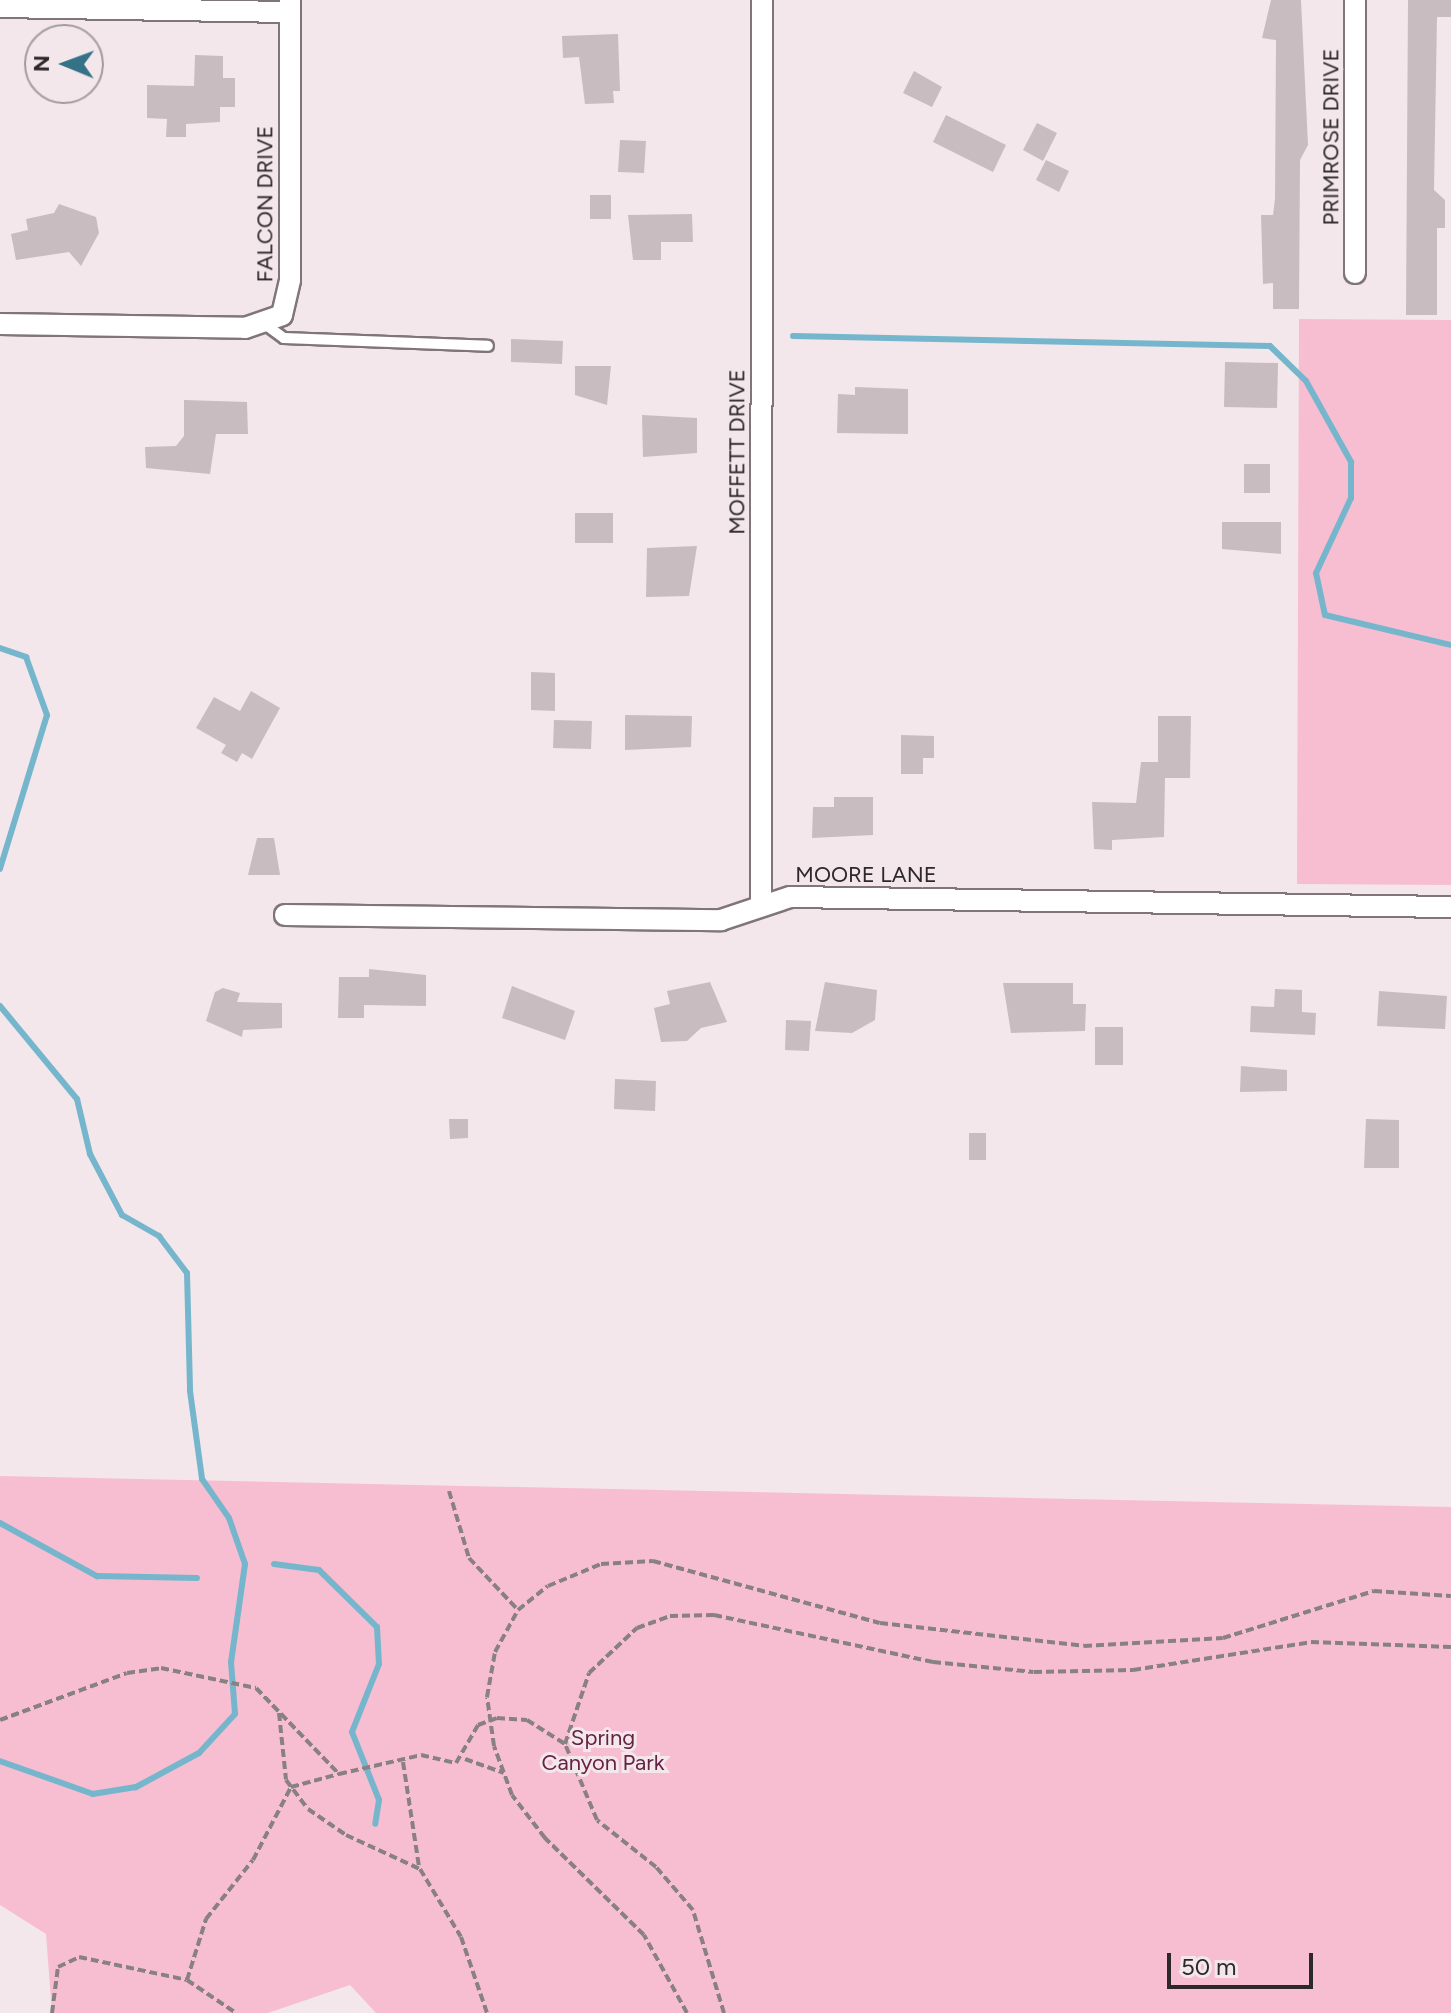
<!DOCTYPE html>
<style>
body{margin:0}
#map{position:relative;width:1451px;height:2013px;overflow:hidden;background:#f3e7eb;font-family:Figtree,sans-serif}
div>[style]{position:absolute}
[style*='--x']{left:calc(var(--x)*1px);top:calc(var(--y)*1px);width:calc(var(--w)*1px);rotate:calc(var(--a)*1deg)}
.green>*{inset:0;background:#f7bed2}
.stream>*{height:6px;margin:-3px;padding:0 3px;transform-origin:3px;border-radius:3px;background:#76b6cc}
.building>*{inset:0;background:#c8bcc0}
.path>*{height:4px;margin-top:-2px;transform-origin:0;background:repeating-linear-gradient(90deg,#888083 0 8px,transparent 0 12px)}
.roads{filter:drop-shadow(2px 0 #807579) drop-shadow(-2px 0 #807579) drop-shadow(0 2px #807579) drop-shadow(0 -2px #807579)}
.service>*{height:10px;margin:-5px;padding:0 5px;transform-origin:5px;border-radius:5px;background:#fff}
.minor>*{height:20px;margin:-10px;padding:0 10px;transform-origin:10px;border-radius:10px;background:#fff}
span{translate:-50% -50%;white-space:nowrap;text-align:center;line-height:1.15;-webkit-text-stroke:6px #f3e7eb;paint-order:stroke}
.street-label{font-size:22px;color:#2d282a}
.park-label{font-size:22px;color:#662241}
.north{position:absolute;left:24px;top:24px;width:80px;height:80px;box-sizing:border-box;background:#f3e7eb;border:2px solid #a49b9e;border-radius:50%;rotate:271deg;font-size:22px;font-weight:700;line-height:32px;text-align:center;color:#2d282a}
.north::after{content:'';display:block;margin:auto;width:28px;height:36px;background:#337287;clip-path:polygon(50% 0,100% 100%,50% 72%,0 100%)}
.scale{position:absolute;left:1167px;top:1953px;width:146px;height:36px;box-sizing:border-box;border:4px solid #2d282a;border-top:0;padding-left:10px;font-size:24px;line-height:28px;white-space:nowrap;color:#2d282a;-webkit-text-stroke:6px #f3e7eb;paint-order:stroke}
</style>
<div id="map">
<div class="green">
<i style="clip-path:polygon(1299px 319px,1451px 320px,1451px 885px,1297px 884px)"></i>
<i style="clip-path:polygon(0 1476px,1451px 1507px,1451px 2013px,376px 2013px,350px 1985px,268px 2013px,52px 2013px,46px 1934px,0 1905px)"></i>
</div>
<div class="stream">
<i style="--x:793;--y:336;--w:477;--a:1.2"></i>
<i style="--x:1270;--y:346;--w:50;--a:44.2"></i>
<i style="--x:1306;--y:381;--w:93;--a:60.9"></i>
<i style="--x:1351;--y:462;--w:36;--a:90"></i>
<i style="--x:1351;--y:498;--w:83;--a:115"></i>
<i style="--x:1316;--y:573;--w:43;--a:77.9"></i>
<i style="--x:1325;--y:615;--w:130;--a:13.4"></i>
<i style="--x:0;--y:648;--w:28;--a:19"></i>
<i style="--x:26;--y:657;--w:62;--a:70.1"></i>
<i style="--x:47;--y:715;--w:161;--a:107"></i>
<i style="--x:0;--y:1006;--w:121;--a:50.4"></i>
<i style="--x:77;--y:1099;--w:57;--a:76.7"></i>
<i style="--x:90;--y:1154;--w:69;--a:62.3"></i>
<i style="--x:122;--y:1215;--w:43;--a:29.6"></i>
<i style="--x:159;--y:1236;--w:46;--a:52.9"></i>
<i style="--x:187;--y:1273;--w:118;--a:88.5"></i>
<i style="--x:190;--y:1391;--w:89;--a:82.2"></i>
<i style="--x:202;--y:1479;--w:47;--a:55.3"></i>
<i style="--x:229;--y:1518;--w:49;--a:70.8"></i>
<i style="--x:245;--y:1564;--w:99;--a:98.1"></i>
<i style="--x:231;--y:1662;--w:52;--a:85.6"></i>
<i style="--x:235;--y:1714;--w:53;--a:132.7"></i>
<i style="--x:199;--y:1753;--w:72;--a:151.6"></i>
<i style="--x:136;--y:1787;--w:44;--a:170.8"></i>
<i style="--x:93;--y:1794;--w:99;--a:-160.5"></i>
<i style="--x:0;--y:1523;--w:111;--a:28.7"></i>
<i style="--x:97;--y:1576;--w:100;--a:1.1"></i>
<i style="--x:274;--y:1564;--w:45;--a:7.6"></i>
<i style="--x:319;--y:1570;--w:81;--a:44.5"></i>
<i style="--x:377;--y:1627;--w:37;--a:87"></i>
<i style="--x:379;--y:1664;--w:73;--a:111.7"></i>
<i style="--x:352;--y:1732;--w:73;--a:68.3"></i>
<i style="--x:379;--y:1800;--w:24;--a:99"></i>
</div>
<div class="building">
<i style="clip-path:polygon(1271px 0,1301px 0,1308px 145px,1300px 160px,1299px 309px,1273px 309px,1273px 283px,1263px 284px,1261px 215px,1273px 215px,1275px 199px,1276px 40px,1262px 38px)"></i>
<i style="clip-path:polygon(1408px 0,1451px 0,1451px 17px,1437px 17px,1434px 190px,1445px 200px,1445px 228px,1437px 228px,1437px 315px,1406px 315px)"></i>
<i style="clip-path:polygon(618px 34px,620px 91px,613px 91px,614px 103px,585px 104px,579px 57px,563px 58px,562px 36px)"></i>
<i style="clip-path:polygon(195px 55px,223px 56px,223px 78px,235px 78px,235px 107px,220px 107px,220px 122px,186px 124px,186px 137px,166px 137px,167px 119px,147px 118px,147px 85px,194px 86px)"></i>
<i style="clip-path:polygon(914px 71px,942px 87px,932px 107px,903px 93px)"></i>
<i style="clip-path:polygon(946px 115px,1006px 145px,993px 172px,933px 142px)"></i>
<i style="clip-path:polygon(1037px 123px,1057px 133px,1043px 161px,1023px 150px)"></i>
<i style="clip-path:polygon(620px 140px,646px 141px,644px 173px,618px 172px)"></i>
<i style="clip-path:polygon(1046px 160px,1069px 171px,1059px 192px,1036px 180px)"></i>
<i style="clip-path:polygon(590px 195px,611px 195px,611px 219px,590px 219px)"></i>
<i style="clip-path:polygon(59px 204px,96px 217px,99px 233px,81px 266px,69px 252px,16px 260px,11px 234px,28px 230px,26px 219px,54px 213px)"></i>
<i style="clip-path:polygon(692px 214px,693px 242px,661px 242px,661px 260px,633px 260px,628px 215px)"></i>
<i style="clip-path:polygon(511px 339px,563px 341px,562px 364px,511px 362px)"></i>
<i style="clip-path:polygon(1225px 362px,1278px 363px,1277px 408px,1224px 407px)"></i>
<i style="clip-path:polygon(575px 366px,611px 366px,607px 405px,575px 395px)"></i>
<i style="clip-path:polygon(855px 387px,908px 389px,908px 434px,837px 433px,838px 394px,855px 395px)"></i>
<i style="clip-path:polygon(184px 400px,247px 402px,248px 434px,216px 434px,210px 474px,146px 468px,145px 447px,176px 446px,184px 436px)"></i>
<i style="clip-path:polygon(642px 415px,697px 418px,697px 453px,643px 457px)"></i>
<i style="clip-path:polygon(1244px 464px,1270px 464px,1270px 493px,1244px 493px)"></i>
<i style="clip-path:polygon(575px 513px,613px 513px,613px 543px,575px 543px)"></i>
<i style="clip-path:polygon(1222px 522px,1281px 522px,1281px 554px,1222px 549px)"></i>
<i style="clip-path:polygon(697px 546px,689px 596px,646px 597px,647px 548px)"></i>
<i style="clip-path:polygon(531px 672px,555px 673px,555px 711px,531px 710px)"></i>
<i style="clip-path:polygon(251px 691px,280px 708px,252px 759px,242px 753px,237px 762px,221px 753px,226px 745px,196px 728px,214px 697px,240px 711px)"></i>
<i style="clip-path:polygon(625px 715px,692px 716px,691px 747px,625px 750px)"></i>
<i style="clip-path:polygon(1158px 716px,1191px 716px,1190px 778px,1165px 778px,1164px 837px,1112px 840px,1112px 850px,1094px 849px,1092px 802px,1136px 803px,1141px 762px,1158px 762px)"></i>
<i style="clip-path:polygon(554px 720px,592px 721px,591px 749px,553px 748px)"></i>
<i style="clip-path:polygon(901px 735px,934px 736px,934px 758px,923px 758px,923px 774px,901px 774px)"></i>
<i style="clip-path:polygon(834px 797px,873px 797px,873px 835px,812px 838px,813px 807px,834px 807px)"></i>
<i style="clip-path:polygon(257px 838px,274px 838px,280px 875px,248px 875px)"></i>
<i style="clip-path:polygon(369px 969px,426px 975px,426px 1006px,364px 1005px,364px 1018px,338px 1018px,339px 977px,369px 977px)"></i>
<i style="clip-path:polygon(710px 982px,727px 1022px,701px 1028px,687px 1041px,661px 1042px,654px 1008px,670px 1004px,667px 991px)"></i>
<i style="clip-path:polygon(825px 982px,877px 990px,875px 1020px,852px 1033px,815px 1031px)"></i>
<i style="clip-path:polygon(1003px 983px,1073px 983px,1073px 1004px,1086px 1004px,1085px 1031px,1011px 1033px)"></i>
<i style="clip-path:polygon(512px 986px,575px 1011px,565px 1040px,502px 1018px)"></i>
<i style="clip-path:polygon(223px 988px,240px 993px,237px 1002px,282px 1003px,282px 1028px,243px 1030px,242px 1037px,206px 1021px,215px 992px)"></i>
<i style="clip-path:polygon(1275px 989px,1302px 990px,1302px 1012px,1316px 1013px,1315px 1035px,1250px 1032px,1251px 1006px,1274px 1007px)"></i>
<i style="clip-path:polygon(1379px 991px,1447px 996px,1445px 1029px,1377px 1026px)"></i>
<i style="clip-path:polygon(786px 1020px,811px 1021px,809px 1051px,785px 1050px)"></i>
<i style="clip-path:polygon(1095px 1027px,1123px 1027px,1123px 1065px,1095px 1065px)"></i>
<i style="clip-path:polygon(1241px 1066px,1287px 1070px,1287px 1091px,1240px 1092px)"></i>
<i style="clip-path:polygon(615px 1079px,656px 1081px,655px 1111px,614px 1109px)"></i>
<i style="clip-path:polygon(449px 1119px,468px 1119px,468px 1138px,450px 1139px)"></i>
<i style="clip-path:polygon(1366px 1119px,1399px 1120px,1399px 1168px,1364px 1168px)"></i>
<i style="clip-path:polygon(969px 1133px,986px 1133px,986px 1160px,969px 1160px)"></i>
</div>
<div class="path">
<i style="--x:449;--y:1491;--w:70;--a:73.4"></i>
<i style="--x:469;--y:1558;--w:71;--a:46.7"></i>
<i style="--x:279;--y:1713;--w:67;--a:84"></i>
<i style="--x:286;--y:1780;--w:36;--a:53"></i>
<i style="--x:308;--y:1809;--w:46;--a:34.4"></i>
<i style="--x:346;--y:1835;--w:81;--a:24.7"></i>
<i style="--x:420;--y:1869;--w:79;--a:58.9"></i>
<i style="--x:461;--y:1937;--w:80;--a:71.1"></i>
<i style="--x:0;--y:1720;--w:135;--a:-20.3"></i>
<i style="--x:127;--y:1673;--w:34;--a:-8"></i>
<i style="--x:161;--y:1668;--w:97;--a:11.9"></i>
<i style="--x:256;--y:1688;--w:120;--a:46"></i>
<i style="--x:339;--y:1774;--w:84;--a:-13"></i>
<i style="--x:421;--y:1755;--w:36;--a:13"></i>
<i style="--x:456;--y:1763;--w:44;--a:-59.9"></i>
<i style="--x:478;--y:1725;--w:20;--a:-20"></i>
<i style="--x:497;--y:1718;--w:30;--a:4"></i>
<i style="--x:527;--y:1720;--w:45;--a:32.3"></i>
<i style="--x:465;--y:1759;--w:41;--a:19.7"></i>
<i style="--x:403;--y:1762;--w:106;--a:81.3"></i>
<i style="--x:187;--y:1980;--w:64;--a:-72.7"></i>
<i style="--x:206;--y:1919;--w:75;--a:-51.5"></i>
<i style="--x:253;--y:1860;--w:82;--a:-62.5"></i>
<i style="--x:291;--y:1787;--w:50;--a:-15.2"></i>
<i style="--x:52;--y:2013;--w:46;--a:-82.6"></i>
<i style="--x:58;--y:1967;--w:23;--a:-25"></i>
<i style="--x:79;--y:1957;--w:110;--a:12"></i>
<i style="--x:187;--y:1980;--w:59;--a:34"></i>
<i style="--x:687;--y:2013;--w:89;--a:-118.9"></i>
<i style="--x:644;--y:1935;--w:139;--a:-135.6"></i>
<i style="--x:545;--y:1838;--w:54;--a:-127.5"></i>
<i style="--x:512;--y:1795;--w:52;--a:-110.2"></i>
<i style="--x:494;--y:1746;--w:49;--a:-98.1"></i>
<i style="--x:487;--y:1697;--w:46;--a:-79.9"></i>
<i style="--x:495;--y:1652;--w:48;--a:-61.3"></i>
<i style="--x:518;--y:1610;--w:38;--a:-39"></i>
<i style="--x:548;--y:1586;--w:57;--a:-22.5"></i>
<i style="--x:601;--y:1564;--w:52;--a:-3.3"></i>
<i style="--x:653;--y:1561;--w:235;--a:15.3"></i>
<i style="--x:880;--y:1623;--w:205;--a:6.4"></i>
<i style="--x:1084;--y:1646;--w:139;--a:-3.3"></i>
<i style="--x:1223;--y:1638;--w:158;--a:-17.3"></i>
<i style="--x:1374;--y:1591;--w:77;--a:3.7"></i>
<i style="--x:724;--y:2013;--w:108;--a:-106.8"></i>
<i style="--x:693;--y:1910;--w:57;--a:-130.7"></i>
<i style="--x:656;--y:1867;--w:75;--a:-141.5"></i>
<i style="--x:597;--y:1820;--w:82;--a:-112.8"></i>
<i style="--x:565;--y:1744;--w:75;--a:-71.3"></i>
<i style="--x:589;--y:1673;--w:66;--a:-43.2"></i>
<i style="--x:637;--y:1628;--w:35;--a:-20"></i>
<i style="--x:670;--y:1616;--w:44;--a:-1.3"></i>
<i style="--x:714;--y:1615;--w:224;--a:12.1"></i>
<i style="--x:933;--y:1662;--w:101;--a:5.7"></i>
<i style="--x:1034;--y:1672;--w:99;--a:-1.2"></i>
<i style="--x:1133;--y:1670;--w:180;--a:-8.9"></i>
<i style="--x:1311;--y:1642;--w:140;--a:2"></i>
</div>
<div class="roads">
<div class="service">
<i style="--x:266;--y:325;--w:22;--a:36"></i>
<i style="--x:284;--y:338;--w:204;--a:2.2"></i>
</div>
<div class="minor">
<i style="--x:0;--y:7;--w:290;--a:1"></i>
<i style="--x:1355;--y:273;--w:273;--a:-90"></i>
<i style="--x:0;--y:324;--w:245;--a:0.9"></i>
<i style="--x:245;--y:328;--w:39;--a:-19"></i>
<i style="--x:282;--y:315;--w:36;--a:-77"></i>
<i style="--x:290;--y:280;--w:280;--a:-90"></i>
<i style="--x:761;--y:905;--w:905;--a:-89.94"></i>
<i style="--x:285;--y:915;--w:436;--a:0.7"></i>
<i style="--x:721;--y:920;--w:73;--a:-18.4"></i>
<i style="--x:790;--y:897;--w:661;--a:0.87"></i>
</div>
</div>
<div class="street-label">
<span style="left:1331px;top:137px;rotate:-90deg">PRIMROSE DRIVE</span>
<span style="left:265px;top:204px;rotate:-90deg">FALCON DRIVE</span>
<span style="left:737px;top:452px;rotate:-90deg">MOFFETT DRIVE</span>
<span style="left:866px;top:875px">MOORE LANE</span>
</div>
<div class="park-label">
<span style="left:603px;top:1750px">Spring<br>Canyon Park</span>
</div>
<div class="north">N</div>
<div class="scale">50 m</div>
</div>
